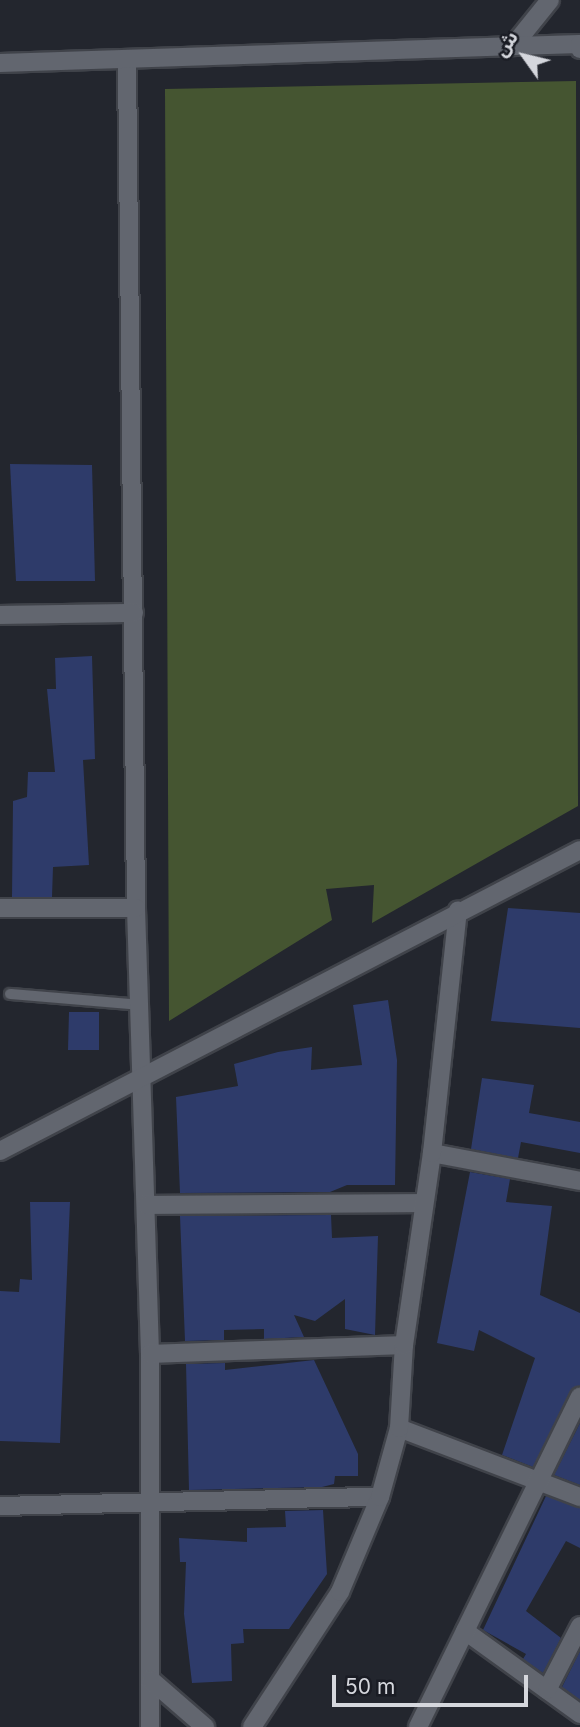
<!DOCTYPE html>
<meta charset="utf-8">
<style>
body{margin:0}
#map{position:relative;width:580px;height:1727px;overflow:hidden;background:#23262e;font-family:Inter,"Noto Sans Arabic",sans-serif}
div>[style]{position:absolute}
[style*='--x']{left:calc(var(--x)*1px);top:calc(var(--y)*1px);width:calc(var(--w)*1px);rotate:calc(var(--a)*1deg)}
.green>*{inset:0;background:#455531}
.building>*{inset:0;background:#2e3b6a}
.roads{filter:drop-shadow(2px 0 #40434a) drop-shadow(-2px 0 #40434a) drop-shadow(0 2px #40434a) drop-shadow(0 -2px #40434a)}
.lane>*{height:10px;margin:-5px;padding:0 5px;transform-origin:5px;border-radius:5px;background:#62666f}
.street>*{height:18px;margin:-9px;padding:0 9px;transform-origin:9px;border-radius:9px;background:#62666f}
.secondary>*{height:18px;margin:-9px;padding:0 9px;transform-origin:9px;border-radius:9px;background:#62666f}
span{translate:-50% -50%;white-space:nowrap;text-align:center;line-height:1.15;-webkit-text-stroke:6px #1a1c24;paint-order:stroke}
.north{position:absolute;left:489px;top:21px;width:70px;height:70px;-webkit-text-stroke:5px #1a1c24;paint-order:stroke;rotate:304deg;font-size:19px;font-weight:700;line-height:28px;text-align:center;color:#d5d7dd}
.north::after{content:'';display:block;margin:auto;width:24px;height:32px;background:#d5d7dd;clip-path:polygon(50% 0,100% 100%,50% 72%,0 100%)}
.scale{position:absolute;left:332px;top:1675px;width:196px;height:32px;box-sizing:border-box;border:4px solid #d5d7dd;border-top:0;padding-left:9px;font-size:21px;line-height:24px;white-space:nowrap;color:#d5d7dd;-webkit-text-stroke:5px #1a1c24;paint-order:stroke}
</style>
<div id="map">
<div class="green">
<i style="clip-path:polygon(576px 81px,578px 806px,372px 923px,374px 885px,326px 889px,332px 920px,169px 1021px,165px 89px)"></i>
</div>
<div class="building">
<i style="clip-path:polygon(10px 464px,92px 465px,95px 581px,16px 581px)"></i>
<i style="clip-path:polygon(92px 656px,95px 759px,83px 760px,89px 865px,53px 867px,52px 897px,12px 897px,13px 801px,27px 797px,28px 772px,55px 772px,47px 689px,56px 689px,55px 658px)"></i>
<i style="clip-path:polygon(508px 908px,580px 913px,580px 1028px,491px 1021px)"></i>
<i style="clip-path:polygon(388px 1000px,397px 1060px,395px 1185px,347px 1185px,330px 1192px,180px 1193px,176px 1097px,238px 1086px,234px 1064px,278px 1052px,312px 1047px,311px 1070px,362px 1065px,353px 1005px)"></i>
<i style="clip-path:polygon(69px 1012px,99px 1012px,99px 1050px,68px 1050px)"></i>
<i style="clip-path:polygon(482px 1078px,534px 1085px,529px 1113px,580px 1122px,580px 1153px,521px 1142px,518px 1158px,471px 1149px)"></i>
<i style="clip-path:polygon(470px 1172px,510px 1179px,506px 1202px,552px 1206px,540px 1295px,580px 1313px,580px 1386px,570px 1392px,533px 1467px,502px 1455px,535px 1358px,479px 1330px,474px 1351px,437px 1343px)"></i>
<i style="clip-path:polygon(30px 1202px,70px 1202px,60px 1443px,0 1441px,0 1291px,19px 1292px,20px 1279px,32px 1280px)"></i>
<i style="clip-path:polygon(331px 1215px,332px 1238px,378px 1236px,375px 1335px,345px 1329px,345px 1299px,315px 1321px,294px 1315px,304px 1337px,264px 1339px,264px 1329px,224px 1330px,224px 1340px,185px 1341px,180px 1216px)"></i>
<i style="clip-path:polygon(314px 1360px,358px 1454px,358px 1476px,335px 1476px,334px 1484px,322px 1487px,189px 1490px,186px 1364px,225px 1363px,225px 1370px)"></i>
<i style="clip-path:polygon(580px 1423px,580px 1485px,554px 1475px)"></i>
<i style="clip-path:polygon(546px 1496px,580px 1508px,580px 1548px,566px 1541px,526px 1611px,561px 1638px,543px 1673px,523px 1659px,526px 1654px,483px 1630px)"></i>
<i style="clip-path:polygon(323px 1510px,327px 1574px,289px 1629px,243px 1629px,244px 1643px,231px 1644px,232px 1681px,192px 1683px,184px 1614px,186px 1562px,180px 1562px,179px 1538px,247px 1542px,247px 1528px,286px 1527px,285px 1511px)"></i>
<i style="clip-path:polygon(580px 1651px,580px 1700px,562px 1687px)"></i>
</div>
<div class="roads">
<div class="lane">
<i style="--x:10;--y:994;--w:130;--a:4.8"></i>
</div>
<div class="street">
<i style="--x:513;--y:46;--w:59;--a:-51.2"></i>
<i style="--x:127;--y:60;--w:848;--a:89.39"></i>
<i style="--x:136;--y:908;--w:446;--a:88.2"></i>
<i style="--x:150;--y:1354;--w:373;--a:90"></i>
<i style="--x:0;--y:63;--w:580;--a:-1.88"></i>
<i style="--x:580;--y:44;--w:5;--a:90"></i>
<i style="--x:0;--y:615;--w:134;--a:-0.9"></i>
<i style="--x:0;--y:908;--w:136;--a:0"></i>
<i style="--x:432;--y:1153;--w:151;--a:10.7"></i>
<i style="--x:147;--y:1205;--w:276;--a:-0.4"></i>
<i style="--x:150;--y:1354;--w:254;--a:-2"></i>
<i style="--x:399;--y:1428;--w:194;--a:20.9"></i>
<i style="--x:0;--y:1506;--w:380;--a:-1.4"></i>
<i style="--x:465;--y:1631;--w:142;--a:35.8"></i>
<i style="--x:151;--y:1680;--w:72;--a:41"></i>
<i style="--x:547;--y:1690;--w:72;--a:-62.7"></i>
<i style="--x:252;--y:1727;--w:161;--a:-56.9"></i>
<i style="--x:340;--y:1592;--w:103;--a:-67.2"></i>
<i style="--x:380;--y:1497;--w:72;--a:-74.6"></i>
<i style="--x:399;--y:1428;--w:83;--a:-86.6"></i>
<i style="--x:404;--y:1345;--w:194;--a:-81.7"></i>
<i style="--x:432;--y:1153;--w:244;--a:-83.9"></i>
<i style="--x:418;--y:1727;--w:368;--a:-63.9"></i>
</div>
<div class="secondary">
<i style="--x:0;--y:1151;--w:653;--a:-27.43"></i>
</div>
</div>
<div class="north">ش</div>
<div class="scale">50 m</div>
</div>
